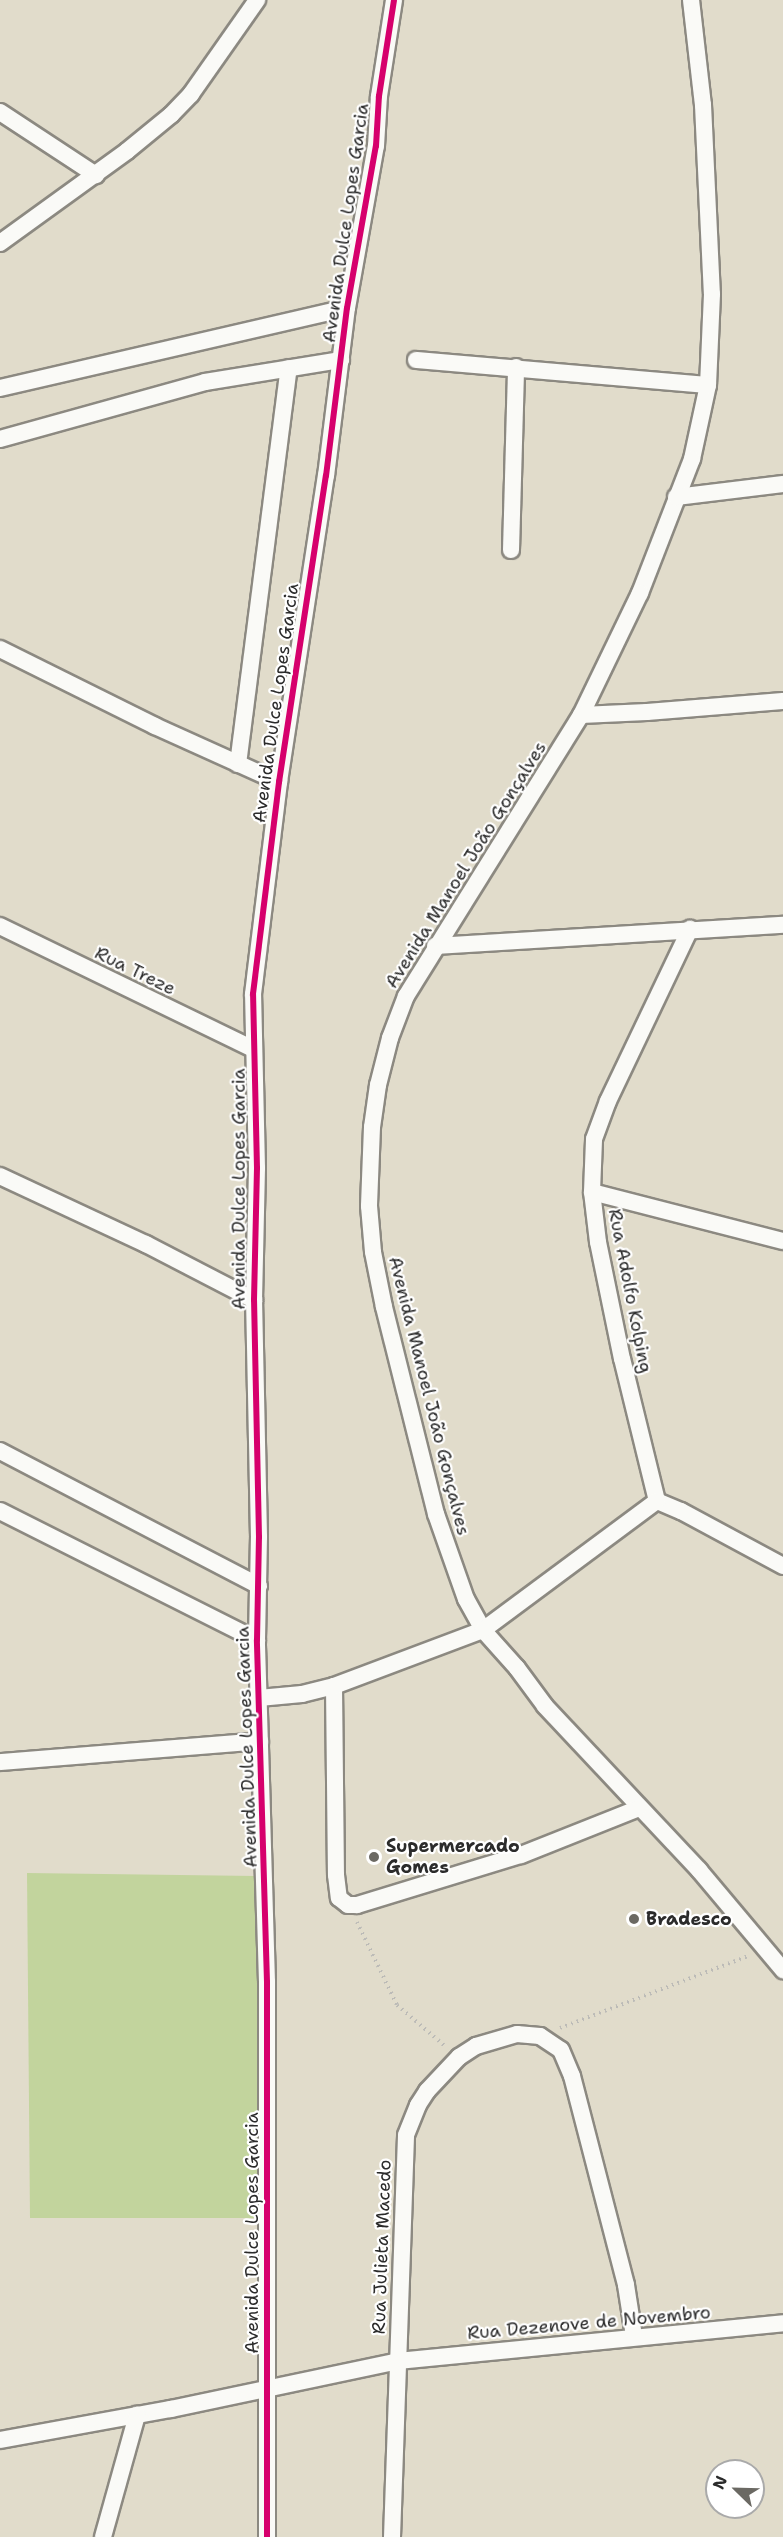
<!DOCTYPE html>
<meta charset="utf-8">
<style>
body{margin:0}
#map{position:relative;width:783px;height:2537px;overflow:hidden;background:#e1dccb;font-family:"Shantell Sans",sans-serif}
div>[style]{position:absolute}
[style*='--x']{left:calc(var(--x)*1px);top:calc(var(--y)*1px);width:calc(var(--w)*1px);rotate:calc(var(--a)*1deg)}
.green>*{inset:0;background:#c2d49d}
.path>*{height:4px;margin-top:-2px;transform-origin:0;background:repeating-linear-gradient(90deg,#bcbbb7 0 1.5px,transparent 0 6px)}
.roads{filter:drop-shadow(2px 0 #8c8981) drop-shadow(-2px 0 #8c8981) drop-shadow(0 2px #8c8981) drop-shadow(0 -2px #8c8981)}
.minor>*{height:16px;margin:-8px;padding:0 8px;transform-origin:8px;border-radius:8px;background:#fafaf7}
.cycleway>*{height:6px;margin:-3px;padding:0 3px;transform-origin:3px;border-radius:3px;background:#d6006c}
.dots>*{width:16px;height:16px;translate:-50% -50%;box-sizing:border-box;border:3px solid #fff;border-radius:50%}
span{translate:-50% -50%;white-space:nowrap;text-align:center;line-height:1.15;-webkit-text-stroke:4.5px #fff;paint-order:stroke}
.street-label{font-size:18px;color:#2b2b2b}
.poi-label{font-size:18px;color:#2b2b2b;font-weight:700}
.left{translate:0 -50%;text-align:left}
.north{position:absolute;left:705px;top:2459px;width:60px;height:60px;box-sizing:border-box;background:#fff;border:2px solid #aaa;border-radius:50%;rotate:293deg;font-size:16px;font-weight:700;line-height:24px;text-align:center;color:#2b2b2b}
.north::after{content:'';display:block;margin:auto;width:21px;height:27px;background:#6b6963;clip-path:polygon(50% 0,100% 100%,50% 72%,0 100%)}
</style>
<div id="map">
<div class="green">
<i style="clip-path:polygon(27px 1873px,258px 1876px,260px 2218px,30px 2218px)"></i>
</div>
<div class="path">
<i style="--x:357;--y:1922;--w:92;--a:64.3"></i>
<i style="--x:397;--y:2005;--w:65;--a:40.6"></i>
<i style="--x:560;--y:2028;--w:202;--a:-20.9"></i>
</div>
<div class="roads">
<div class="minor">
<i style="--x:691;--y:0;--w:106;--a:83.5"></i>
<i style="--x:703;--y:105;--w:189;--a:87.3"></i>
<i style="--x:712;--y:294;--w:91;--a:92.5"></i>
<i style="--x:708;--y:385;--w:76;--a:102.2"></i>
<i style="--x:692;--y:459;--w:144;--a:111.2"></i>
<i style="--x:640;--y:593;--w:136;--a:115.8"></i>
<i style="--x:581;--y:715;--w:331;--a:121.9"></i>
<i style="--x:406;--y:996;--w:45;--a:110.9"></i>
<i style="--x:390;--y:1038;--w:49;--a:104.3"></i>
<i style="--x:378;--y:1085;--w:42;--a:98.1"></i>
<i style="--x:372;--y:1127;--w:79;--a:92.2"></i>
<i style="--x:369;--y:1206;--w:46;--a:85"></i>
<i style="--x:373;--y:1252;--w:56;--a:78.7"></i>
<i style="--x:384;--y:1307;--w:213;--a:75.9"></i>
<i style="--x:436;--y:1514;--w:90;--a:70.6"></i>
<i style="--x:466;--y:1599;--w:35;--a:61"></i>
<i style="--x:483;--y:1630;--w:51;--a:48.2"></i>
<i style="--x:517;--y:1668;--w:47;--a:53.6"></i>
<i style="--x:545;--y:1706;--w:225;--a:46.8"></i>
<i style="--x:699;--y:1870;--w:131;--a:50"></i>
<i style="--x:0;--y:112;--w:115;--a:33.3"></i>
<i style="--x:0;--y:243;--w:157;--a:-35.9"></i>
<i style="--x:127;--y:151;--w:57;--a:-39.3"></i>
<i style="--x:171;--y:115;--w:29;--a:-46"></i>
<i style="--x:191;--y:94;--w:115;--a:-54.9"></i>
<i style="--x:416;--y:360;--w:293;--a:4.9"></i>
<i style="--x:0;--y:388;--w:356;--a:-13"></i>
<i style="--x:0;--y:439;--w:213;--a:-15.5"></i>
<i style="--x:205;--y:382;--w:138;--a:-9.2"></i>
<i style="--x:676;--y:497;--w:108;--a:-6.9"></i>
<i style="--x:511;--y:550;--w:183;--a:-88.4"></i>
<i style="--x:0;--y:649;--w:173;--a:26.4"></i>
<i style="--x:155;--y:726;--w:136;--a:24.3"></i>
<i style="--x:581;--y:715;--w:66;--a:-2.6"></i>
<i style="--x:647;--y:712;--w:136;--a:-4.6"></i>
<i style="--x:238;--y:764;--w:399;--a:-82.7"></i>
<i style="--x:0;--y:926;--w:281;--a:25.9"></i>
<i style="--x:435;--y:946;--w:349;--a:-3.5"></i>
<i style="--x:0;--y:1176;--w:161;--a:25"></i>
<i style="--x:146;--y:1244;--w:122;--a:27.4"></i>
<i style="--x:592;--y:1192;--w:197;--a:14.4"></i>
<i style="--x:0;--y:1451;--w:292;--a:27.5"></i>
<i style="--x:657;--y:1501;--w:146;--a:-103.8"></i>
<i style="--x:622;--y:1359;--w:119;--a:-101.6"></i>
<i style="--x:598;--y:1242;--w:50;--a:-96.8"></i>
<i style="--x:592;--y:1192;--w:53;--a:-87.8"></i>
<i style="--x:594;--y:1139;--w:40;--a:-69.8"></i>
<i style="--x:608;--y:1101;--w:191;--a:-64.5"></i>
<i style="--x:657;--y:1501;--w:26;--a:23"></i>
<i style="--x:681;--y:1511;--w:116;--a:28.3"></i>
<i style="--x:0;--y:1511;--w:288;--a:26.7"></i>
<i style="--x:334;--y:1686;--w:189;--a:89.4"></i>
<i style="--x:336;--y:1875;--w:23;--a:83"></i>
<i style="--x:339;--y:1898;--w:11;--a:38"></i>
<i style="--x:348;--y:1905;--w:9;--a:0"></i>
<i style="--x:357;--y:1905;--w:171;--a:-17"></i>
<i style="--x:521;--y:1855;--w:127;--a:-21.7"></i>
<i style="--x:259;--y:1698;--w:43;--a:-5.3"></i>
<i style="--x:302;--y:1694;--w:33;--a:-14"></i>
<i style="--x:334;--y:1686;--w:159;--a:-20.6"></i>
<i style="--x:483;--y:1630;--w:217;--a:-36.6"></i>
<i style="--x:0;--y:1762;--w:261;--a:-4.6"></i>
<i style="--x:0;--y:2440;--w:174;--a:-10.3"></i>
<i style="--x:171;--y:2409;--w:232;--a:-11.9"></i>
<i style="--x:398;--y:2361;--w:387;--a:-5.6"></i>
<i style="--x:103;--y:2537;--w:127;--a:-74.4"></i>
<i style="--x:267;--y:2537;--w:555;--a:-90"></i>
<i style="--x:267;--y:1982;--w:342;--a:-91.7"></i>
<i style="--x:257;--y:1640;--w:103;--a:-88.9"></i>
<i style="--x:259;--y:1537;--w:237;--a:-91.2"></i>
<i style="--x:254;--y:1300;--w:132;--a:-88.7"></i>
<i style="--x:257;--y:1168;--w:174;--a:-91.3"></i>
<i style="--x:253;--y:994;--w:214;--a:-83"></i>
<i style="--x:279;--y:782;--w:310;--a:-81.3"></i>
<i style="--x:326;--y:476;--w:169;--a:-82.9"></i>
<i style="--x:347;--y:308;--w:165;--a:-79.9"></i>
<i style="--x:376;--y:146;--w:50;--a:-86.6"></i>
<i style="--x:379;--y:96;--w:97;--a:-81.1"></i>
<i style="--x:392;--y:2537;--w:402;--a:-88"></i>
<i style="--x:406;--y:2135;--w:32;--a:-68"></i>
<i style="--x:418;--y:2105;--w:17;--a:-57"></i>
<i style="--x:427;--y:2091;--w:47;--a:-46.7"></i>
<i style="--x:459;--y:2057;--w:20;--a:-33"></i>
<i style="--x:476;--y:2046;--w:43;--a:-16.3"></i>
<i style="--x:517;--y:2034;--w:23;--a:5"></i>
<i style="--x:540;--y:2036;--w:25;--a:34"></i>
<i style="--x:561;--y:2050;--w:28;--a:67"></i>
<i style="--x:572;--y:2076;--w:216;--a:75.5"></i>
<i style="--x:626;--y:2285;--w:52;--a:81.1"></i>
</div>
</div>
<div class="cycleway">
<i style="--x:267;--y:2537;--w:555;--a:-90"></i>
<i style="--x:267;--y:1982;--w:342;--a:-91.7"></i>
<i style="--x:257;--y:1640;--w:103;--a:-88.9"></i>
<i style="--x:259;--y:1537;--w:237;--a:-91.2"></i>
<i style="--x:254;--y:1300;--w:132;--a:-88.7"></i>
<i style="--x:257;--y:1168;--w:174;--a:-91.3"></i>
<i style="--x:253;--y:994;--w:214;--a:-83"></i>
<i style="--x:279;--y:782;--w:310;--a:-81.3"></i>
<i style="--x:326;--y:476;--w:169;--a:-82.9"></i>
<i style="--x:347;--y:308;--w:165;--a:-79.9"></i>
<i style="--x:376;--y:146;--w:50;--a:-86.6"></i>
<i style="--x:379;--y:96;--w:97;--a:-81.1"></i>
</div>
<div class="dots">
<i style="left:374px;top:1857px;background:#6b6963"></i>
<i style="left:634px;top:1919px;background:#6b6963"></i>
</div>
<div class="street-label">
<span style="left:346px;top:223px;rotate:-82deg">Avenida Dulce Lopes Garcia</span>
<span style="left:276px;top:703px;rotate:-82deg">Avenida Dulce Lopes Garcia</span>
<span style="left:466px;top:865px;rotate:-58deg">Avenida Manoel João Gonçalves</span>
<span style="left:135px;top:971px;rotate:26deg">Rua Treze</span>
<span style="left:239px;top:1189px;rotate:-90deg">Avenida Dulce Lopes Garcia</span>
<span style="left:630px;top:1291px;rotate:79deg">Rua Adolfo Kolping</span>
<span style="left:429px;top:1396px;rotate:76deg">Avenida Manoel João Gonçalves</span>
<span style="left:247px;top:1747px;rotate:-92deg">Avenida Dulce Lopes Garcia</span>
<span style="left:252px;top:2233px;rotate:-90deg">Avenida Dulce Lopes Garcia</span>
<span style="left:382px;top:2247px;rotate:-88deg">Rua Julieta Macedo</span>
<span style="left:589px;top:2323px;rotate:-5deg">Rua Dezenove de Novembro</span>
</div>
<div class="poi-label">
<span class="left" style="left:386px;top:1857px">Supermercado<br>Gomes</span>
<span class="left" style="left:646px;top:1919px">Bradesco</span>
</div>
<div class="north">N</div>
</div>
